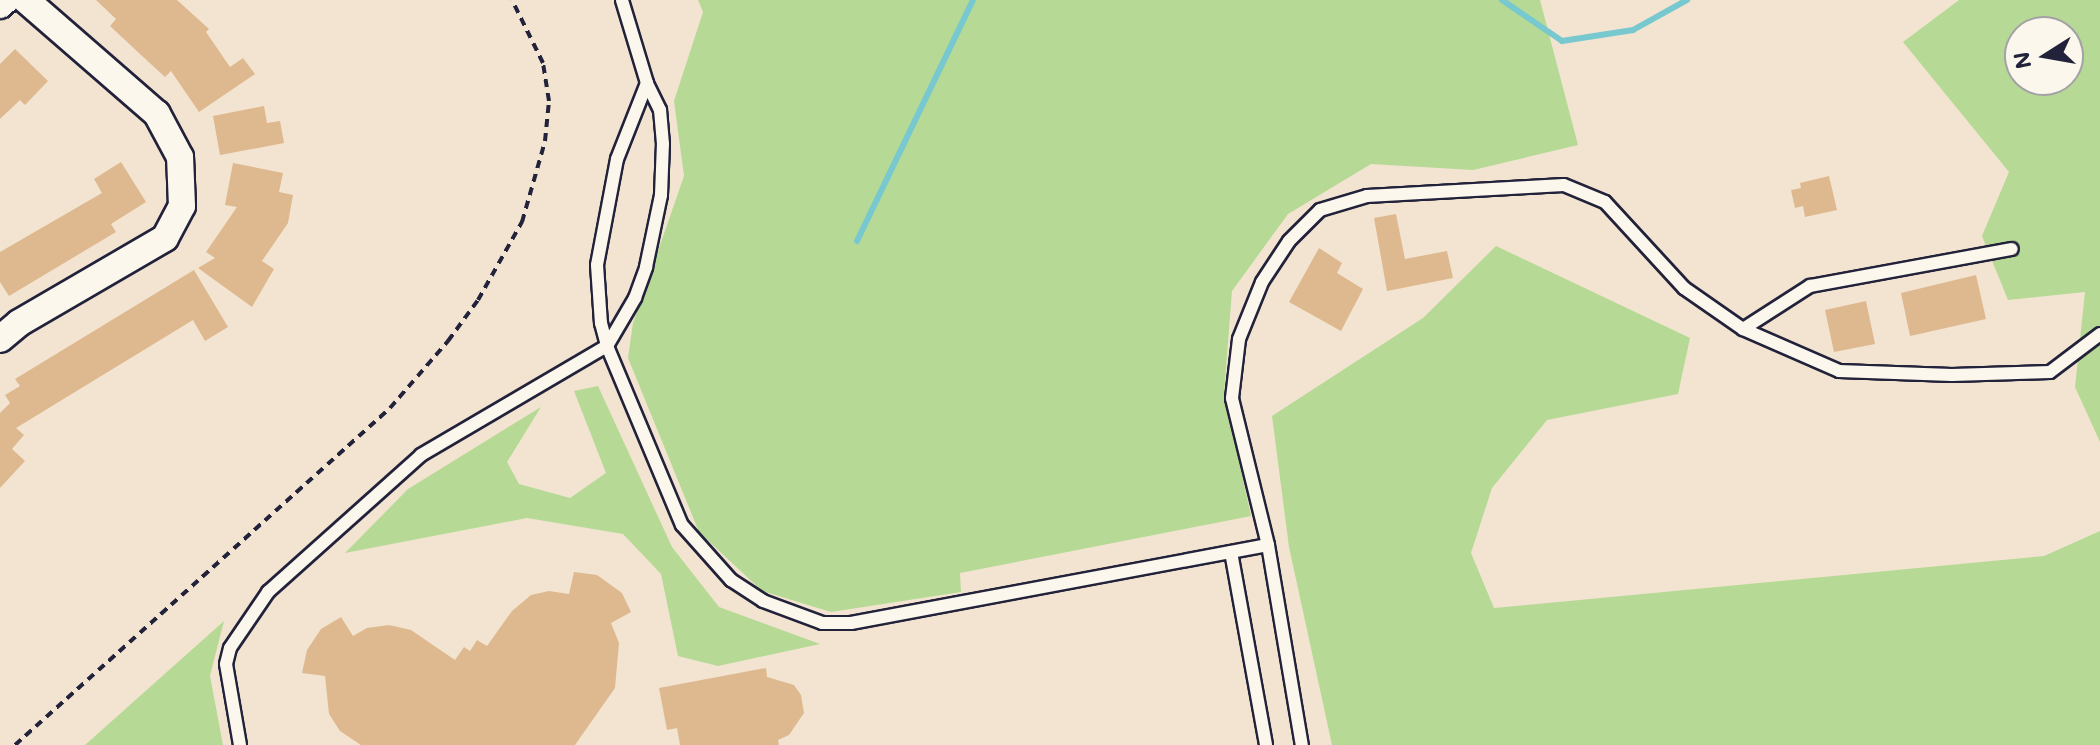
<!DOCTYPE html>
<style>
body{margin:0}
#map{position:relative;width:2100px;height:745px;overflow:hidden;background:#f2e4d0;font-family:Mali,sans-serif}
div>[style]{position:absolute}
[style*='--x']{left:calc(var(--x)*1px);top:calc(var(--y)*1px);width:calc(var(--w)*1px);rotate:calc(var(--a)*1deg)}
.green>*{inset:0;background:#b6da95}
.stream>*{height:6px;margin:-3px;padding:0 3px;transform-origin:3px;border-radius:3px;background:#77c8cf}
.building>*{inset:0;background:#deb990}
.path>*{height:4px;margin-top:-2px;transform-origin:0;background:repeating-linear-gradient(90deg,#22223b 0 8px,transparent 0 14px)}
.roads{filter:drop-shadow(2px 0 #22223b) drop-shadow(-2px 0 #22223b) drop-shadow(0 2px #22223b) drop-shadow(0 -2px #22223b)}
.lane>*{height:12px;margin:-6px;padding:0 6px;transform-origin:6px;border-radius:6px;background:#fbf7ec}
.street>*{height:26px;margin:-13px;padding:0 13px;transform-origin:13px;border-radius:13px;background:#fbf7ec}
span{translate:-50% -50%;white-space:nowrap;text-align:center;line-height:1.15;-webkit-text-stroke:6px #fbf7ec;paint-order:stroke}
.north{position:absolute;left:2004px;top:16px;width:80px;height:80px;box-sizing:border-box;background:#fbf7ec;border:2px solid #a4a2a5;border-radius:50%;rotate:259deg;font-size:22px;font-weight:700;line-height:32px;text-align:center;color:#22223b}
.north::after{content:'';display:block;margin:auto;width:28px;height:36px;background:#22223b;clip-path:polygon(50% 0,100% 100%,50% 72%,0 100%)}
</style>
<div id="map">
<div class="green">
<i style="clip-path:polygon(698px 0,1540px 0,1578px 145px,1473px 170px,1371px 164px,1288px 214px,1232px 291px,1224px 393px,1251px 516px,960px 573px,961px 592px,831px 612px,762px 591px,699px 532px,628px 358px,633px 323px,684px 176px,674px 101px,703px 12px)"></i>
<i style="clip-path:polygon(evenodd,1959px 0,2100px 0,2100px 442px,2075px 387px,2085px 292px,2008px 300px,1982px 236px,2009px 172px,1903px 42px,1959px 0,2020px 32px,2068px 32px,2068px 80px,2020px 80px,2020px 32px)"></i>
<i style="clip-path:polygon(1496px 246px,1690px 338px,1678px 394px,1547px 420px,1492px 488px,1471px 553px,1494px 608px,2044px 556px,2100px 531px,2100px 745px,1332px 745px,1289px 547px,1272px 416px,1423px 318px)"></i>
<i style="clip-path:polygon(598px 386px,672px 547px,719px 607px,820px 644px,718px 666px,678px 656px,661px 574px,623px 534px,527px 518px,345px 553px,408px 489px,541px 407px,507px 462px,519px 484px,570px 498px,606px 473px,574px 391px)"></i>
<i style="clip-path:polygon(224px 621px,210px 676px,223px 745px,85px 745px)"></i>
</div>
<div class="stream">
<i style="--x:1502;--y:0;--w:73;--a:34.3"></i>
<i style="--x:1562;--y:41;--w:72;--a:-8.8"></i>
<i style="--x:1633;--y:30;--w:62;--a:-29.1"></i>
<i style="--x:857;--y:241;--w:267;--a:-64.3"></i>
</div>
<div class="building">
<i style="clip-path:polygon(96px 0,177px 0,209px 29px,206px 32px,230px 67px,243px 58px,255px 74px,199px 112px,171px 71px,165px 77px,140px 54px,110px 26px,116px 19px)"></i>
<i style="clip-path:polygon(15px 49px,48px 81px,25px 105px,20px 100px,0 119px,0 64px)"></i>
<i style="clip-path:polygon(264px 106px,267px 123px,280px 121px,284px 143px,220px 155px,213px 116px)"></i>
<i style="clip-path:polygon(121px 162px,146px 202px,111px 224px,116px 232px,9px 296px,0 282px,0 252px,102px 193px,94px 179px)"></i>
<i style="clip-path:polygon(233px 163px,283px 173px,279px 192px,293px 195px,288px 223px,262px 261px,274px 269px,252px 307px,198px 268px,215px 258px,206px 252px,237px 207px,225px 205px)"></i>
<i style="clip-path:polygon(1829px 176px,1837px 210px,1805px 217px,1803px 206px,1795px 208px,1791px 190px,1801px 188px,1800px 183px)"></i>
<i style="clip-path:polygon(1396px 214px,1405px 259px,1447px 251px,1453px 278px,1387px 291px,1374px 218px)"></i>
<i style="clip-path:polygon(1319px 248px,1342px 263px,1337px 273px,1363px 289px,1341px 331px,1289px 302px)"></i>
<i style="clip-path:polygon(194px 270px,228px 327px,205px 341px,193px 320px,16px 428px,24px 435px,12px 449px,25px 461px,0 488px,0 413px,10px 403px,5px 395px,20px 386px,15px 379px)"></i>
<i style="clip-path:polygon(1976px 275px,1986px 319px,1910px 336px,1901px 293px)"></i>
<i style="clip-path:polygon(1866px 301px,1875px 344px,1834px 352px,1825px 310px)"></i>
<i style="clip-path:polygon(574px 572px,597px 575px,622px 593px,631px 612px,611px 623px,619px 643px,615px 688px,575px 745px,361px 745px,340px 731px,329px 714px,325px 676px,302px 673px,307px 650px,321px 629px,341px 617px,353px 636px,367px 628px,389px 625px,411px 630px,455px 660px,464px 647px,470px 651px,477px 640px,487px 646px,512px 611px,531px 595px,549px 591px,569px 594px)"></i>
<i style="clip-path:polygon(766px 668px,767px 677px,794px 685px,801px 695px,804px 713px,789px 735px,778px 740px,779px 745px,680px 745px,677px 728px,667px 730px,659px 688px)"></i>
</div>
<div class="path">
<i style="--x:15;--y:745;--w:504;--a:-41.94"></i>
<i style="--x:390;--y:408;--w:89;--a:-49.1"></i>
<i style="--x:448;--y:341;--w:51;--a:-53.8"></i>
<i style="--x:478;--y:300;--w:90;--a:-60.6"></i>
<i style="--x:522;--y:222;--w:84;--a:-74.1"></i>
<i style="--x:545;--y:141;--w:40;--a:-84.3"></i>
<i style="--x:549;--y:101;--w:38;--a:-99"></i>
<i style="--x:543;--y:63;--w:70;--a:-116.2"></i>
</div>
<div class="roads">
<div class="lane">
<i style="--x:647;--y:83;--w:82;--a:111.5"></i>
<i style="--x:617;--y:159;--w:108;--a:100.7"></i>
<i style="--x:597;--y:265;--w:58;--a:86.1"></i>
<i style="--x:601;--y:323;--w:24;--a:75"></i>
<i style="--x:607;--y:346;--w:194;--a:67.3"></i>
<i style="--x:682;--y:525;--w:74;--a:48.3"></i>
<i style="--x:731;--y:580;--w:38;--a:33"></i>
<i style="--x:763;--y:601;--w:63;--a:20.4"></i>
<i style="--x:822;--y:623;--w:29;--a:0"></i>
<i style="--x:851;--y:623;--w:424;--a:-10.6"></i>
<i style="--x:1268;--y:545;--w:151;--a:-103.8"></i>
<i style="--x:1232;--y:398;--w:59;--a:-83.2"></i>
<i style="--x:1239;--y:339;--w:61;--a:-68"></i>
<i style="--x:1262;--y:282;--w:49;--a:-56.6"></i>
<i style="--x:1289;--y:241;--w:44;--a:-45"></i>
<i style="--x:1320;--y:210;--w:49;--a:-16.6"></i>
<i style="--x:1367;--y:196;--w:197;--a:-3.2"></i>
<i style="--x:1564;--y:185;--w:44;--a:22.5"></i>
<i style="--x:1605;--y:202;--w:117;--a:47.4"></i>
<i style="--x:1684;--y:288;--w:72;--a:34.8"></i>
<i style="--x:1743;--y:329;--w:105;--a:23.6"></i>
<i style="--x:1839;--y:371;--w:113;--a:2"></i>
<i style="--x:1952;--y:375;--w:98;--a:-1.8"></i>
<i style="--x:2050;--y:372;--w:63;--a:-37.2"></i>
<i style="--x:1743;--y:329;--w:80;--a:-32.7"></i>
<i style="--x:1810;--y:286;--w:205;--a:-10.4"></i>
<i style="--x:1268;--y:545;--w:203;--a:80.4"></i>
<i style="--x:1231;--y:552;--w:196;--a:79.7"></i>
<i style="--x:240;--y:745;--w:82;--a:-99.8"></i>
<i style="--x:226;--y:664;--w:16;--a:-76"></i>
<i style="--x:230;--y:648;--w:68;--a:-55.8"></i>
<i style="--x:268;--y:592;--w:205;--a:-41.8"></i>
<i style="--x:421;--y:455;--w:216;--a:-30.4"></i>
<i style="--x:607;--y:346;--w:56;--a:-59.7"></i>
<i style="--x:635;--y:298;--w:33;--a:-70"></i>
<i style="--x:646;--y:267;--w:74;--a:-78.2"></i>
<i style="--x:661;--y:195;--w:51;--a:-87.8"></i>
<i style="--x:663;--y:144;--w:34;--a:-95"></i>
<i style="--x:660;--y:110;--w:30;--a:-116"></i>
<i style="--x:647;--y:83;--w:87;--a:-106.8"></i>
</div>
<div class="street">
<i style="--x:0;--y:5;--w:8;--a:-40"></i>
<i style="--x:0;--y:339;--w:25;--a:-40"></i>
<i style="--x:19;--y:323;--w:169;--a:-30.2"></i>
<i style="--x:165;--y:238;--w:36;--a:-62"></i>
<i style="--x:182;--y:206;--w:49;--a:-92.3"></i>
<i style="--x:180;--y:157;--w:49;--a:-118.1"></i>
<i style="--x:157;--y:114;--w:174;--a:-139"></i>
</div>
</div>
<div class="north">N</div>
</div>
